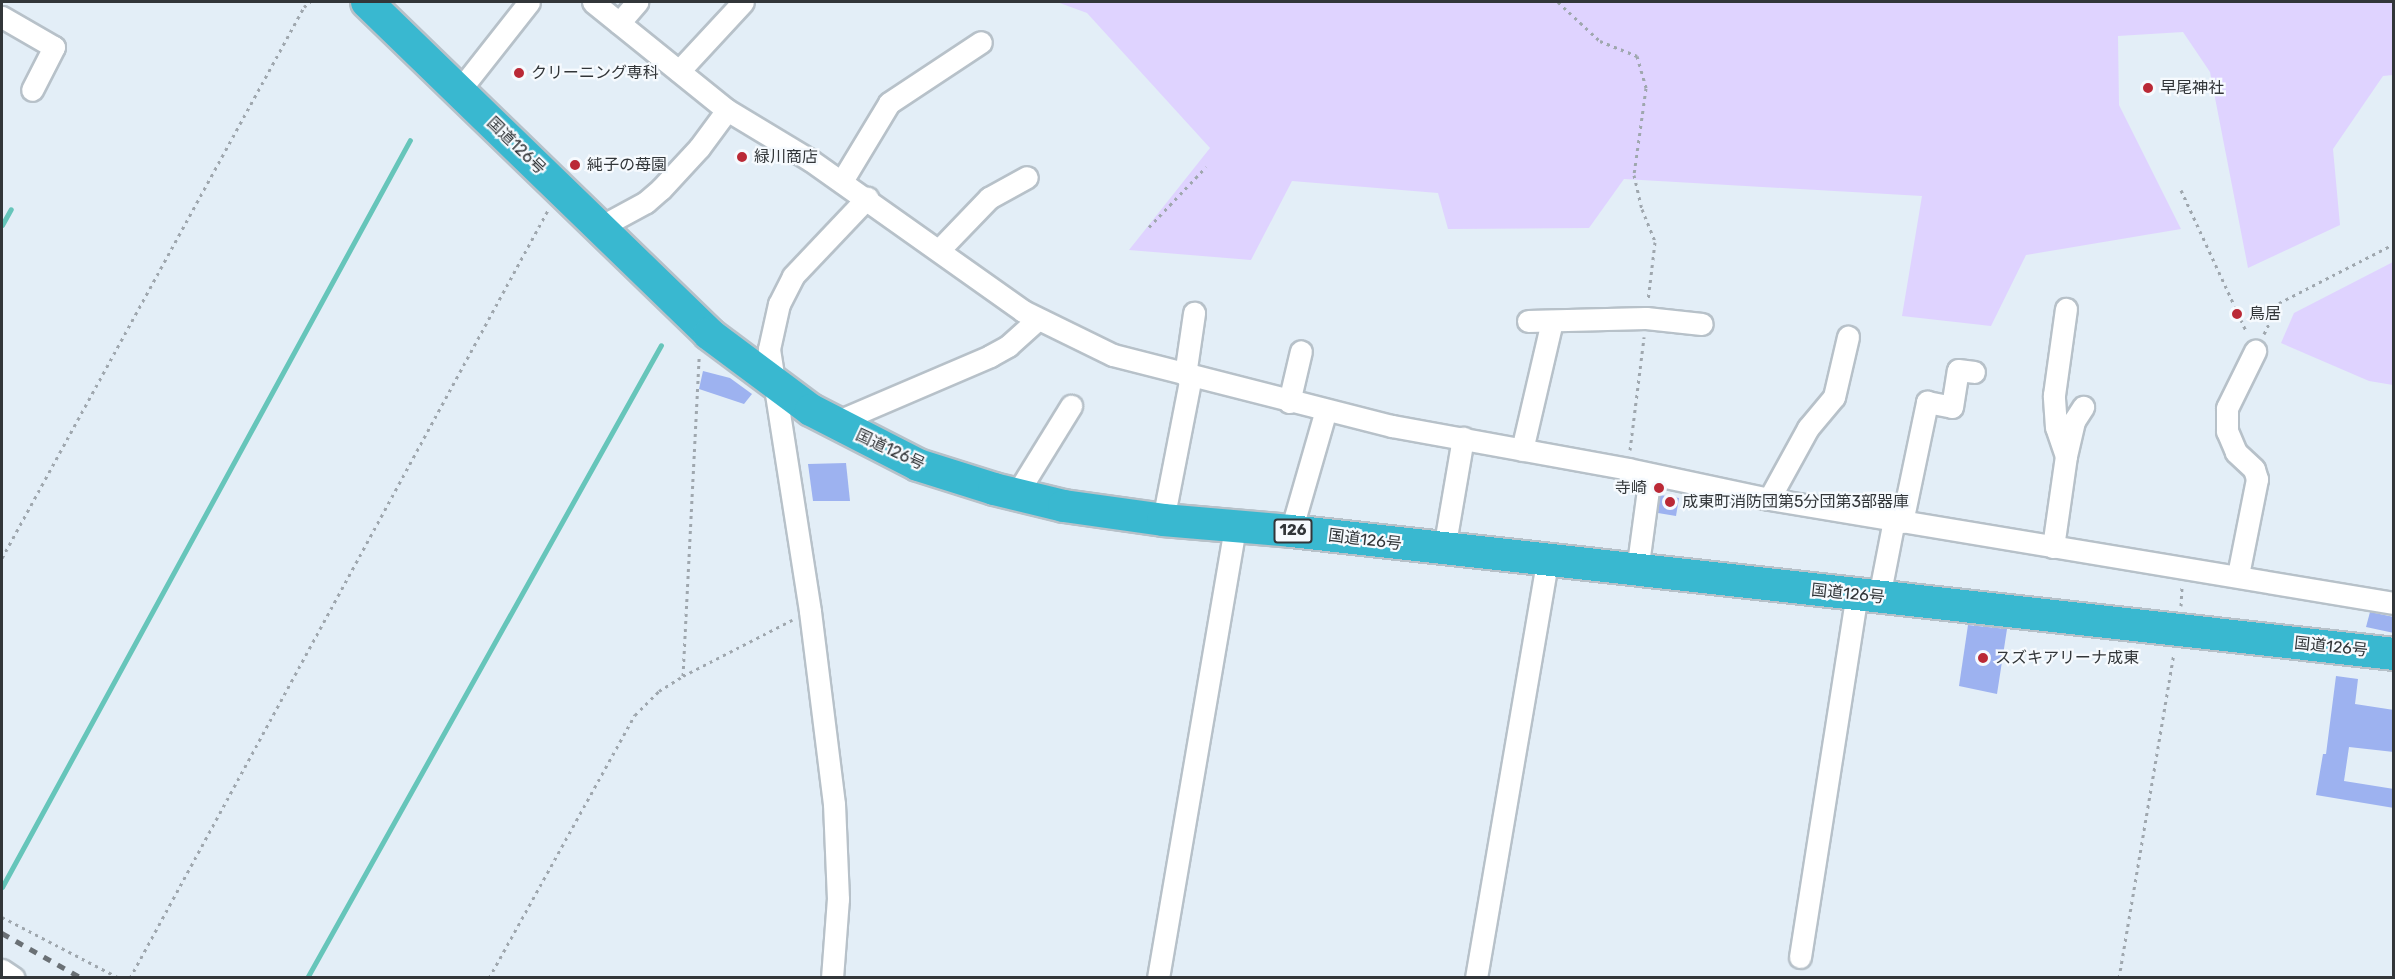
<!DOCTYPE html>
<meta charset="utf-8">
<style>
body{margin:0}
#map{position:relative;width:2395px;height:979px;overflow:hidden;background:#e3eef7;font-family:Rubik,"Noto Sans JP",sans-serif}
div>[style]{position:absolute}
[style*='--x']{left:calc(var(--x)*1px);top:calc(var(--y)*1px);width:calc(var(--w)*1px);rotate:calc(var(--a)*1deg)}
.green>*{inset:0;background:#dfd3ff}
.stream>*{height:5px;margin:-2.5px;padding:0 2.5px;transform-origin:2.5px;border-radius:2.5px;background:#66c5ba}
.building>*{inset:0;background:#9db2f0}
.path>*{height:3px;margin-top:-1.5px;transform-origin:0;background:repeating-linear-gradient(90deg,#9fa7ae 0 3px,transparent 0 7.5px)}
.roads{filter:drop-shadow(2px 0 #b7c1c9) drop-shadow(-2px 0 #b7c1c9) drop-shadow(0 2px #b7c1c9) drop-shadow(0 -2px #b7c1c9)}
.minor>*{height:21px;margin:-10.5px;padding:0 10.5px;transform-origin:10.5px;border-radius:10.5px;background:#fff}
.highway>*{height:32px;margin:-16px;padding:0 16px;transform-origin:16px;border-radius:16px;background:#39b8d0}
.rail>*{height:4.5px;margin-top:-2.25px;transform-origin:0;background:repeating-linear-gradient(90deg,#6a7075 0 8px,transparent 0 16px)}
.dots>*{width:16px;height:16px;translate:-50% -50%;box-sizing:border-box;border:3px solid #f6fafe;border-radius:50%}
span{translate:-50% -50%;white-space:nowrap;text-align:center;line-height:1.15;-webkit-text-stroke:4.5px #f6fafe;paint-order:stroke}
.shield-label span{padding:2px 4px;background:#f6fafe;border:2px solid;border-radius:4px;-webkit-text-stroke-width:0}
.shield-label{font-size:15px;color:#323639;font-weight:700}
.poi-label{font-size:16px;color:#323639}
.left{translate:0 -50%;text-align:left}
.right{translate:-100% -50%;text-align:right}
.street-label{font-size:16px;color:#323639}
.frame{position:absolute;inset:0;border:3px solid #323639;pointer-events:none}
</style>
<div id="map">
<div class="green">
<i style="clip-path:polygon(1057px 2px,2393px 2px,2393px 75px,2383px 76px,2333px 149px,2340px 225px,2248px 268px,2210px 72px,2183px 32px,2118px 36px,2119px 105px,2181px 229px,2026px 255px,1991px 326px,1902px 316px,1922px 196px,1624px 179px,1589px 228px,1448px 229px,1438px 193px,1292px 181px,1251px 260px,1129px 250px,1210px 148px,1087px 13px)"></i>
<i style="clip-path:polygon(2393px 262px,2393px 385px,2369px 381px,2281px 343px,2294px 313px)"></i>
</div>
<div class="stream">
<i style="--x:2;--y:225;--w:18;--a:-61"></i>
<i style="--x:2;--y:887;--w:851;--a:-61.36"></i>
<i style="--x:307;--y:978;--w:725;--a:-60.78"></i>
</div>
<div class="building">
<i style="clip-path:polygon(703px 371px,730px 378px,752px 394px,744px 404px,699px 389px)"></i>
<i style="clip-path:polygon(846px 463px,850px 501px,813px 501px,808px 464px)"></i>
<i style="clip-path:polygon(1660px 495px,1679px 498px,1676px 516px,1658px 513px)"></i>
<i style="clip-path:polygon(2370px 612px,2394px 617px,2394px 633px,2366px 627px)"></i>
<i style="clip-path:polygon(1968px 625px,2007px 629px,1997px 694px,1959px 686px)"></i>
<i style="clip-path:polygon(2336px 676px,2358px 679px,2355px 704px,2394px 710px,2394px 752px,2349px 747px,2344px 781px,2394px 789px,2394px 808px,2316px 795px,2323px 754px,2326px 754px)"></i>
</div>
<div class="path">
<i style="--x:1558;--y:2;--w:57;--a:42.9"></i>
<i style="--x:1600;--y:41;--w:40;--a:22"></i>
<i style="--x:1637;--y:56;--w:33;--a:74"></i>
<i style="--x:1646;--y:88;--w:88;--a:97.9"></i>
<i style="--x:1634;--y:175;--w:35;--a:77"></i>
<i style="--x:1642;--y:209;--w:35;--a:68"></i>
<i style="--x:1655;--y:242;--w:59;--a:96.8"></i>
<i style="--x:2181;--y:190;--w:157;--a:65.2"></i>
<i style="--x:1149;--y:227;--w:83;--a:-46.5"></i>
<i style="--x:2264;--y:334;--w:34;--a:-64"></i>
<i style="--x:2279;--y:303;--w:129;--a:-27.2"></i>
<i style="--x:1630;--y:450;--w:114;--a:-82.9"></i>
<i style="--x:2;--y:558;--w:628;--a:-61.27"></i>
<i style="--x:304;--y:7;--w:8;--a:-40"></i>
<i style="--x:2181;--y:606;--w:20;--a:-87"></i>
<i style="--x:683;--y:676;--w:319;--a:-87.1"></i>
<i style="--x:2;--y:917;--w:132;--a:27.5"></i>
<i style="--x:130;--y:978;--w:874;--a:-61.44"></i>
<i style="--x:489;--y:978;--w:301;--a:-61"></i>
<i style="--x:635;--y:715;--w:34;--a:-45"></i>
<i style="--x:659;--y:691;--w:28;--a:-32"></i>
<i style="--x:683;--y:676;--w:123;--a:-27.2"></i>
<i style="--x:2119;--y:978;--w:329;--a:-80.4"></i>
</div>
<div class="roads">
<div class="minor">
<i style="--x:593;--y:2;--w:172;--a:38.9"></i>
<i style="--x:727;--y:110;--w:97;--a:31.1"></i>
<i style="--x:810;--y:160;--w:261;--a:35.3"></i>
<i style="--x:1023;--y:311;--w:100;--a:26.1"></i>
<i style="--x:1113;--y:355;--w:288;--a:14.3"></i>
<i style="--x:1392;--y:426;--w:240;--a:10.3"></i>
<i style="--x:1628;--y:469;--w:144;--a:12"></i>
<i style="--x:1769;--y:499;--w:634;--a:9.45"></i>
<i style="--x:2;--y:17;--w:60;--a:30"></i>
<i style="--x:54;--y:47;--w:48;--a:117.1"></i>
<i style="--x:619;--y:23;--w:28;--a:-49"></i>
<i style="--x:679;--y:71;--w:94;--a:-47.2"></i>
<i style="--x:459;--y:91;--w:113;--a:-51.8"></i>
<i style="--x:842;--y:181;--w:91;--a:-58.9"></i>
<i style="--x:889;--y:103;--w:110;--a:-33.5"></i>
<i style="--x:600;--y:227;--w:52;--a:-28.5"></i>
<i style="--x:646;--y:202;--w:20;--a:-41"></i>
<i style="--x:661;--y:189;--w:56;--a:-47.2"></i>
<i style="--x:699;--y:148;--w:47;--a:-53.6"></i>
<i style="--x:939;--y:250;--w:72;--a:-46.1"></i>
<i style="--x:989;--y:198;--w:43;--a:-28.9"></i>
<i style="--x:1528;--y:321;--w:118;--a:-1.5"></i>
<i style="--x:1646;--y:318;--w:56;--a:6.1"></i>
<i style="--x:1185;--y:375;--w:63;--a:-81.7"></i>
<i style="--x:1289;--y:402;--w:52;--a:-76.8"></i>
<i style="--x:834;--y:423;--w:170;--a:-23.2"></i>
<i style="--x:990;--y:356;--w:21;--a:-29"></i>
<i style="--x:1008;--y:346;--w:40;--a:-42"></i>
<i style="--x:1522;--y:450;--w:132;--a:-76.9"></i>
<i style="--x:2066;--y:456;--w:31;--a:-109"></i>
<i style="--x:2056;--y:427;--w:32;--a:-94"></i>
<i style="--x:2054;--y:395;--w:87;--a:-82.1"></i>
<i style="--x:1016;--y:495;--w:105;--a:-58.3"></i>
<i style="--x:1769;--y:499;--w:81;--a:-61.2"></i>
<i style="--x:1808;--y:428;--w:40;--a:-50"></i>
<i style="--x:1834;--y:397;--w:62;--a:-76.9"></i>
<i style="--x:1163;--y:520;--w:147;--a:-79"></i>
<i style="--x:1902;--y:522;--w:123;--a:-78.2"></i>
<i style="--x:1927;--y:402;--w:25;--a:11"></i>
<i style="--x:1952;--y:407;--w:37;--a:-81"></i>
<i style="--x:1958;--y:370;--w:16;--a:7"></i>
<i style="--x:1291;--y:531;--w:126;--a:-73.9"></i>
<i style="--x:2053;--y:547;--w:92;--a:-81.9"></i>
<i style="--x:2066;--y:456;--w:36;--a:-77"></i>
<i style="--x:2074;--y:421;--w:17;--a:-57"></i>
<i style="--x:1444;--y:549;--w:113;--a:-80.3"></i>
<i style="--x:1637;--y:571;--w:97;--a:-82.3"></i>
<i style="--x:2238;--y:575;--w:98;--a:-78.8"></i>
<i style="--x:2257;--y:479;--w:10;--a:-107"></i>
<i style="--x:2254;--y:469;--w:25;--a:-137"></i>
<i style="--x:2236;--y:452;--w:23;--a:-113"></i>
<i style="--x:2227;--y:431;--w:23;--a:-90"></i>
<i style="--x:2227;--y:408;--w:64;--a:-63.8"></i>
<i style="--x:1879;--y:597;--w:78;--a:-79"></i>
<i style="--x:1800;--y:957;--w:366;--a:-81.1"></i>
<i style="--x:2;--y:970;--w:14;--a:34"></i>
<i style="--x:832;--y:978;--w:79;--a:-85.7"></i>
<i style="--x:838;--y:899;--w:95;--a:-92.4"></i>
<i style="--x:834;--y:804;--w:194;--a:-97.1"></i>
<i style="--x:810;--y:611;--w:265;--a:-98.9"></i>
<i style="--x:769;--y:349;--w:46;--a:-77.5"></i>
<i style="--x:779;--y:304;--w:31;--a:-63"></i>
<i style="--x:793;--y:276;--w:108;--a:-46.5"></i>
<i style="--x:1158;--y:978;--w:459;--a:-80.3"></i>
<i style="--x:1476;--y:978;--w:422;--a:-80.3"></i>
</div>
<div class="highway">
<i style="--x:367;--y:2;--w:477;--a:44.1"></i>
<i style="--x:709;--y:334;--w:127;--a:36.7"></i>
<i style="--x:811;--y:410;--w:120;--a:27.2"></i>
<i style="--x:918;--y:465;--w:80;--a:17.5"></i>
<i style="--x:994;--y:489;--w:72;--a:13.7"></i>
<i style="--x:1064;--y:506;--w:100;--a:8"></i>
<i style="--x:1163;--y:520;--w:128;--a:4.9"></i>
<i style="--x:1291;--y:531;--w:1110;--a:6.36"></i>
</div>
</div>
<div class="rail">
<i style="--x:2;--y:933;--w:92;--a:29.4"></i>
</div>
<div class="dots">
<i style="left:519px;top:73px;background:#ba2936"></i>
<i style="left:2148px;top:88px;background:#ba2936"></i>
<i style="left:742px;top:157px;background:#ba2936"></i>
<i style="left:575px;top:165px;background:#ba2936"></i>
<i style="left:2237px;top:314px;background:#ba2936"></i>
<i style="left:1659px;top:488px;background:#ba2936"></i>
<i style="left:1670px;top:502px;background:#ba2936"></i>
<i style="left:1983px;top:658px;background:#ba2936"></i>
</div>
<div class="shield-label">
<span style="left:1293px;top:531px">126</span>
</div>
<div class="poi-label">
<span class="left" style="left:531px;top:73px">クリーニング専科</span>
<span class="left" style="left:2160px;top:88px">早尾神社</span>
<span class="left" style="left:754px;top:157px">緑川商店</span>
<span class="left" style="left:587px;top:165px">純子の苺園</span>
<span class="left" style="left:2249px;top:314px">鳥居</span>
<span class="right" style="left:1647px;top:488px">寺崎</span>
<span class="left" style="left:1682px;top:502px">成東町消防団第5分団第3部器庫</span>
<span class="left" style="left:1995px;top:658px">スズキアリーナ成東</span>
</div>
<div class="street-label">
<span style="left:516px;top:146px;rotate:44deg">国道126号</span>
<span style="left:890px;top:450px;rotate:25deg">国道126号</span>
<span style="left:1365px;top:540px;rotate:7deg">国道126号</span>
<span style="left:1848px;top:594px;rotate:6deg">国道126号</span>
<span style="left:2331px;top:647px;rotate:6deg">国道126号</span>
</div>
<div class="frame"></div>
</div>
